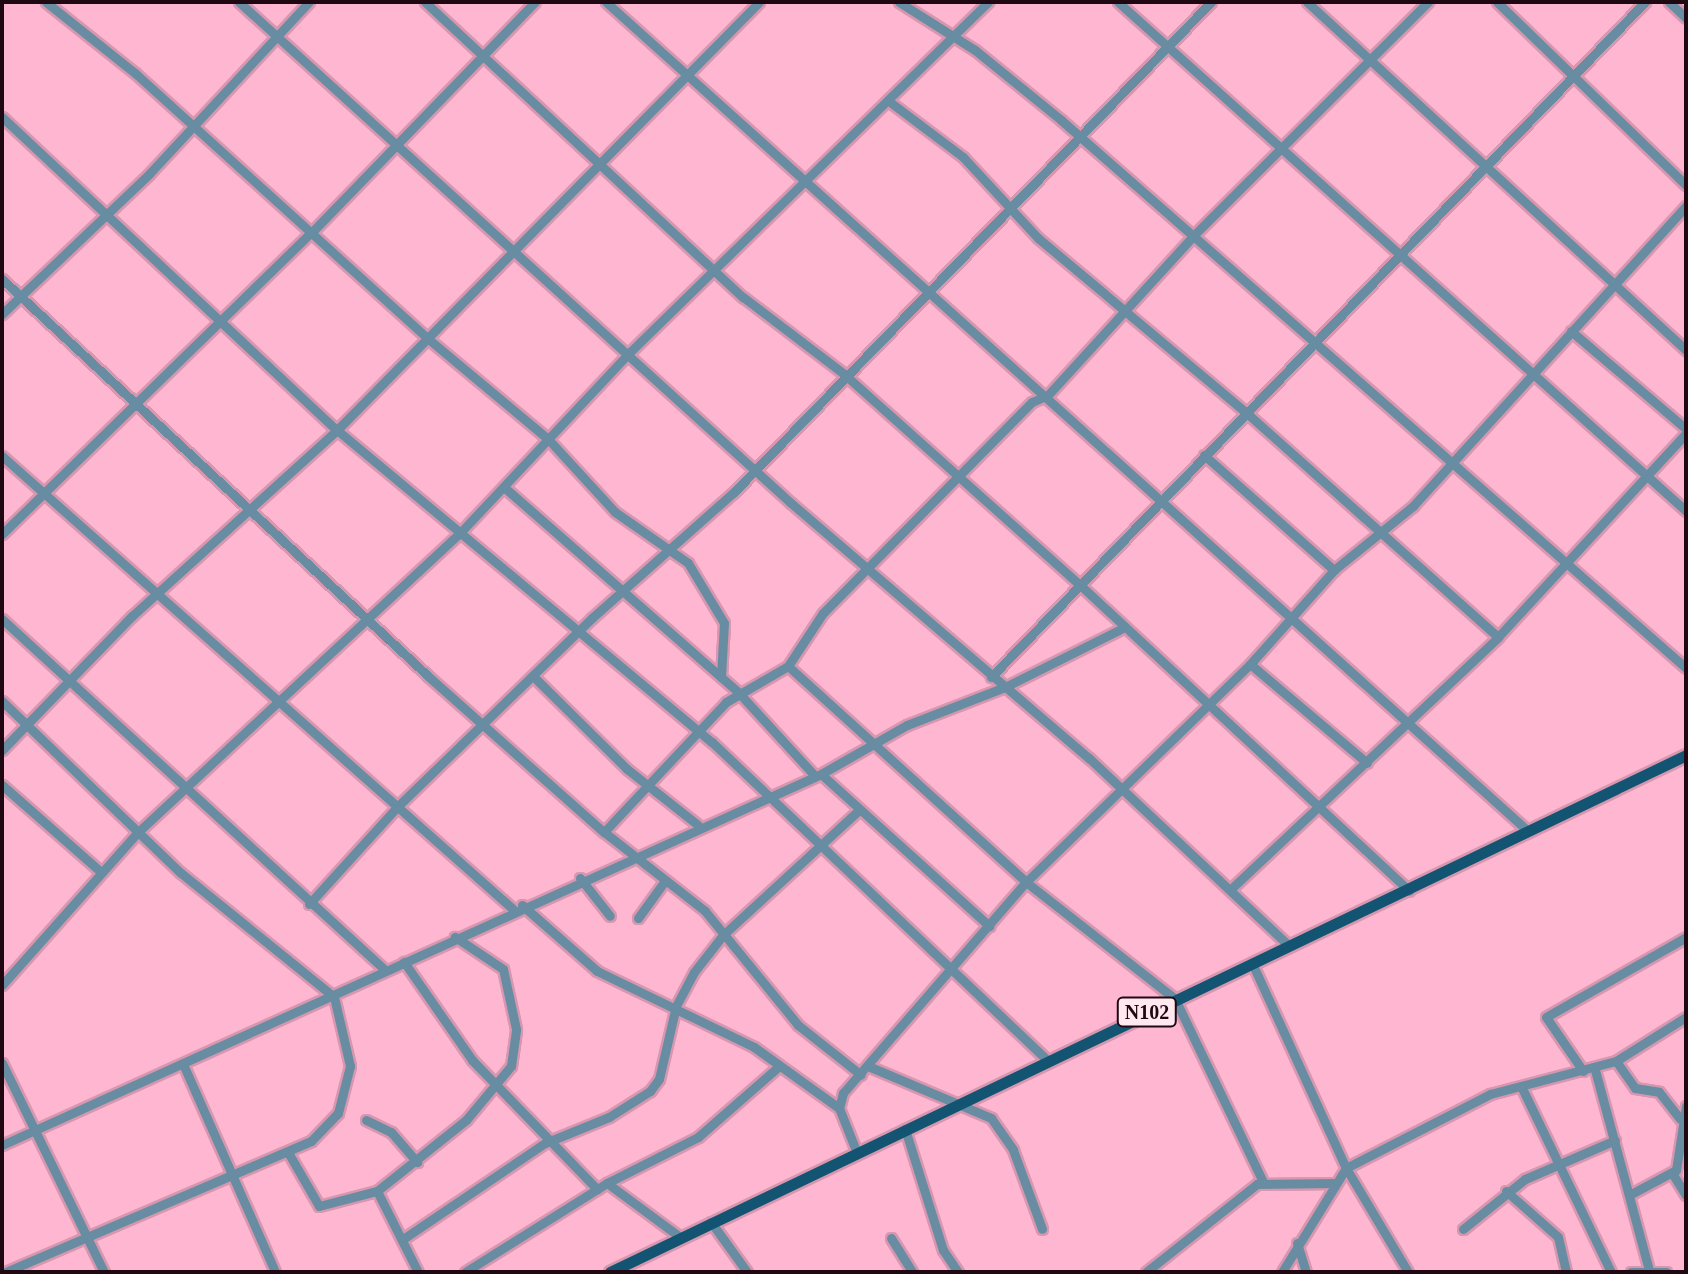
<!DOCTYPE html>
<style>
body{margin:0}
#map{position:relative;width:1688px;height:1274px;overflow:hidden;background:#feb6d1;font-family:"Times New Roman",serif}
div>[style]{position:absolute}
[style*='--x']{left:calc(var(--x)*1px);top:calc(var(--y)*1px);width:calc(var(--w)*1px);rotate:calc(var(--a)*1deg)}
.roads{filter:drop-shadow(2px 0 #d697af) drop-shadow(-2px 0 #d697af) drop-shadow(0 2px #d697af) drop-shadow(0 -2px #d697af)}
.minor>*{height:9px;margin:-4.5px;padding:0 4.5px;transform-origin:4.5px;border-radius:4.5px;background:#688da3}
.major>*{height:11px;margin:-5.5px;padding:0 5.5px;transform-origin:5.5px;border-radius:5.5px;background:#135473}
span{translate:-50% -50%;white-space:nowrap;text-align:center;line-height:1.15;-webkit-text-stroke:8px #ffe8f0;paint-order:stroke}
.shield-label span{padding:2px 6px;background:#ffe8f0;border:2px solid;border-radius:6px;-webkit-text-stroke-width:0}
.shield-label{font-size:20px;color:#200812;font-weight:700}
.frame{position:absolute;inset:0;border:4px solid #200812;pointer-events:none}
</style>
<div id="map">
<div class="roads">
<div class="minor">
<i style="--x:46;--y:2;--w:114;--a:38.6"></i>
<i style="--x:135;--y:73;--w:393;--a:42.2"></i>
<i style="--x:426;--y:337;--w:160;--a:39.9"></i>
<i style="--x:549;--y:440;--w:98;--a:47.5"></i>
<i style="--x:615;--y:512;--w:89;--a:34.9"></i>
<i style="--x:688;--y:563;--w:70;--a:59"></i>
<i style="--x:724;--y:623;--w:54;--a:93.2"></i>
<i style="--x:239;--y:2;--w:745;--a:42.23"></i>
<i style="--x:791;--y:503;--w:392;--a:40.6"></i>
<i style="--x:1089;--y:758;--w:274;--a:43.2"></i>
<i style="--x:425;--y:2;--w:434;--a:42.9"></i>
<i style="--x:743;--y:297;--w:127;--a:37.3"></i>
<i style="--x:844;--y:374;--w:314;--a:41.8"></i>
<i style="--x:1078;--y:583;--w:452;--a:42.9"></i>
<i style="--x:606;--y:2;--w:1240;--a:41.96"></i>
<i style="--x:899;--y:2;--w:90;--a:32.3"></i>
<i style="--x:975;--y:50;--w:111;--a:39.1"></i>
<i style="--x:1061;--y:120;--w:831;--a:41.24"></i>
<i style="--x:1118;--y:2;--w:763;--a:41.86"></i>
<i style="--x:1307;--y:2;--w:515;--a:42.56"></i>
<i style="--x:1497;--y:2;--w:263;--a:44.1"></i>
<i style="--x:1669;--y:2;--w:23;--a:43"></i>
<i style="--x:890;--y:102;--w:91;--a:37"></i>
<i style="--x:963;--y:157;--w:110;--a:47.2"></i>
<i style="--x:1038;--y:238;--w:277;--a:40"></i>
<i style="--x:1250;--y:416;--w:332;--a:41.7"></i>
<i style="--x:2;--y:117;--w:458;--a:43.1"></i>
<i style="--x:337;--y:430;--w:488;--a:39.8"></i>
<i style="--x:712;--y:742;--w:462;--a:43.5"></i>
<i style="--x:2;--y:279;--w:582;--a:42.98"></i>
<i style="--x:428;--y:676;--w:235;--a:41.6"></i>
<i style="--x:604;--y:832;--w:128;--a:38"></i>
<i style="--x:705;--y:911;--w:147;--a:50.8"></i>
<i style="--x:798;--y:1025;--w:80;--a:38.4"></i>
<i style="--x:2;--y:314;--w:203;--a:-43.6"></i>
<i style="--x:149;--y:174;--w:235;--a:-47.1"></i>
<i style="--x:1571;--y:331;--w:151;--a:40.4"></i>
<i style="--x:1204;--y:455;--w:174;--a:41.5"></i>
<i style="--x:2;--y:456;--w:683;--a:41.56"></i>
<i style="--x:505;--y:488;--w:310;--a:41.2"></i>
<i style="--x:738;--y:692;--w:114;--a:47.5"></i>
<i style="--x:2;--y:534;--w:433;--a:-44.3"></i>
<i style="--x:312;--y:232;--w:320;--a:-45.9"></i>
<i style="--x:2;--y:619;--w:520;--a:42.5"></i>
<i style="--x:1250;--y:664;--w:153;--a:40.2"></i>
<i style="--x:788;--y:666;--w:321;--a:42.2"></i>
<i style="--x:1026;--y:882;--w:189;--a:38.1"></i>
<i style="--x:1175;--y:999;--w:203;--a:64.3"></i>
<i style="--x:533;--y:676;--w:132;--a:44.7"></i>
<i style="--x:627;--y:769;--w:90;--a:38.3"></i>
<i style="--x:991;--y:677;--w:940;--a:-45.91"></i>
<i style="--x:2;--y:701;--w:248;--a:43.9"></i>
<i style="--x:181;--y:873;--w:197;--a:39"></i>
<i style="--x:334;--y:997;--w:71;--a:76.9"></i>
<i style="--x:350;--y:1066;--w:49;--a:104.3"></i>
<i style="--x:338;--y:1113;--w:39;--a:134"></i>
<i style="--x:311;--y:1141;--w:332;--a:156.8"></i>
<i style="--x:2;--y:750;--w:187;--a:-45.9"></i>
<i style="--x:132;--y:616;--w:277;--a:-42.2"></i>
<i style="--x:337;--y:430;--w:601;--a:-45.4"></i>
<i style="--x:821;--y:774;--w:227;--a:42.1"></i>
<i style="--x:2;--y:785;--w:130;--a:41.3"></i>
<i style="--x:604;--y:832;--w:178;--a:-46.8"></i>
<i style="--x:726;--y:702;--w:72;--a:-30.1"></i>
<i style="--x:788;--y:666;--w:64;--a:-56.6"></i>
<i style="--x:823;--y:613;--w:297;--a:-45.3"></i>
<i style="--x:1032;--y:402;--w:17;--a:-24"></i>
<i style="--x:1048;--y:395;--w:215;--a:-47.6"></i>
<i style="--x:1193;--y:236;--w:332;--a:-44.9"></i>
<i style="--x:580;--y:878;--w:48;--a:51.7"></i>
<i style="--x:1231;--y:889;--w:367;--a:-43.3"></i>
<i style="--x:1498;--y:637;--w:277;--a:-47.3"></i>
<i style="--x:309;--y:904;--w:132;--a:-47.8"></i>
<i style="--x:398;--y:806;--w:270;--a:-44.1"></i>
<i style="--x:592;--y:618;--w:188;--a:-41.6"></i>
<i style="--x:733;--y:493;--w:685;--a:-45.77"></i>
<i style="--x:522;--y:905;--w:100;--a:41.3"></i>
<i style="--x:597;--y:971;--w:174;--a:25.8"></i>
<i style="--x:754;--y:1047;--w:105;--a:35.7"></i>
<i style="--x:638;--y:918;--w:44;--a:-54.2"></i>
<i style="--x:404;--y:962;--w:119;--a:55.2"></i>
<i style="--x:472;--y:1060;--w:180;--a:45.9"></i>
<i style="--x:1252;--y:963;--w:226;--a:65.4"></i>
<i style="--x:1346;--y:1168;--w:121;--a:59.2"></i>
<i style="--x:2;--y:985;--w:205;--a:-48.4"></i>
<i style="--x:138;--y:832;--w:437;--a:-42.9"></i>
<i style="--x:458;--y:535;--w:251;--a:-46.8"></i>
<i style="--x:630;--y:352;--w:501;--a:-44.35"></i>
<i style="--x:1616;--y:1061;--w:33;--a:55"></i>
<i style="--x:1635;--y:1088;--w:24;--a:9"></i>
<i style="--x:1659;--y:1092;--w:34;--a:52"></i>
<i style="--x:2;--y:1063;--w:233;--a:64"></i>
<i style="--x:183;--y:1064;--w:227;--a:66.1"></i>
<i style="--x:868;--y:1066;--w:134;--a:22.9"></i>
<i style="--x:991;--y:1118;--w:39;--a:55"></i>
<i style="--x:1013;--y:1150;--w:84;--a:69.8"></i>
<i style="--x:1595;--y:1070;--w:207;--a:74.9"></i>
<i style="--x:1583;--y:1071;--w:65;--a:-124.4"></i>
<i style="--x:1546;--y:1017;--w:161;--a:-29.7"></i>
<i style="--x:1521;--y:1086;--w:207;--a:64.2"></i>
<i style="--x:366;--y:1120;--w:28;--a:26"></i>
<i style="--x:391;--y:1132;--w:40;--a:49"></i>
<i style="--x:905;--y:1129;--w:127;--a:72.6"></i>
<i style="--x:943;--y:1250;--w:27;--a:56"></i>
<i style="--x:2;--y:1145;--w:899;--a:-24.37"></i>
<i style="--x:821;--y:774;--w:99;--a:-29.7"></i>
<i style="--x:907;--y:725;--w:105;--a:-21.2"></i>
<i style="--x:1005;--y:687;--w:134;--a:-26.6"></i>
<i style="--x:857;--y:1153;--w:48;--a:-111.8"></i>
<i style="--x:839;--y:1108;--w:16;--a:-75"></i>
<i style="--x:843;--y:1093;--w:279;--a:-49.1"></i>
<i style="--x:1026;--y:882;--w:317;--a:-44.2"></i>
<i style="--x:1253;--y:661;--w:122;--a:-48.3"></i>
<i style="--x:1334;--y:570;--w:102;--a:-39"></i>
<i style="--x:1413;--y:506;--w:406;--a:-47.7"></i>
<i style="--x:289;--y:1154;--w:60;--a:60"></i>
<i style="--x:319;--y:1206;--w:60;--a:-14.5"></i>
<i style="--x:377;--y:1191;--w:91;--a:63.2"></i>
<i style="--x:1672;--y:1173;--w:26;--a:58"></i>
<i style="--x:607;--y:1183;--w:91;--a:36.5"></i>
<i style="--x:377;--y:1191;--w:114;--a:-38.6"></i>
<i style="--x:466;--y:1120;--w:70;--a:-50.2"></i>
<i style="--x:511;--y:1066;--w:37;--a:-82"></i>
<i style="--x:516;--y:1029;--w:61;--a:-102.2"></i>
<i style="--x:503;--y:969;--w:58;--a:-146.3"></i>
<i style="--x:1506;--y:1191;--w:69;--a:41.5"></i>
<i style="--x:1558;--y:1237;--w:36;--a:77"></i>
<i style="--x:1631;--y:1194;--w:51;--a:-28.1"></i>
<i style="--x:1676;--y:1170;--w:65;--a:-81.1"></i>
<i style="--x:711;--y:1222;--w:62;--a:54.2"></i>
<i style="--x:1463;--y:1229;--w:80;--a:-38.9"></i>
<i style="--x:1525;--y:1179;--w:98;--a:-23.4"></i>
<i style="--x:891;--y:1238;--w:40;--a:58"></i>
<i style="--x:403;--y:1239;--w:171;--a:-34.1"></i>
<i style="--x:545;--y:1143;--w:69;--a:-22.1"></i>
<i style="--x:609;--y:1117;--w:49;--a:-32.4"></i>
<i style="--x:650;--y:1091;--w:15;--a:-53"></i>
<i style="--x:659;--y:1079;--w:75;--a:-76.9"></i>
<i style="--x:676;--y:1006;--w:38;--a:-62"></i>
<i style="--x:694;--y:972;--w:47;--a:-51.9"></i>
<i style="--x:723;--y:935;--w:183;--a:-42.6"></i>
<i style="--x:1297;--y:1243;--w:30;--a:73"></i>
<i style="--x:465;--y:1272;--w:168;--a:-32.1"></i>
<i style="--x:607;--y:1183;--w:102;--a:-26.8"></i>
<i style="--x:698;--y:1137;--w:108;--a:-41.2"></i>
<i style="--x:1146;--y:1272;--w:142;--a:-38.4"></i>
<i style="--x:1257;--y:1184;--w:78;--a:-0.7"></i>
<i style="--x:1282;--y:1272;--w:122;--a:-58.4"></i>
<i style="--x:1346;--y:1168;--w:162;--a:-27.2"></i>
<i style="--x:1490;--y:1094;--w:130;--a:-14.7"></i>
<i style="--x:1616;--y:1061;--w:83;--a:-32.2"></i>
<i style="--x:1631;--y:1272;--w:35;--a:0"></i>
</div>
<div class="major">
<i style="--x:610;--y:1272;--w:1194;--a:-25.66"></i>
</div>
</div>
<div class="shield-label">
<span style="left:1147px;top:1012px">N102</span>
</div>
<div class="frame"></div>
</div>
